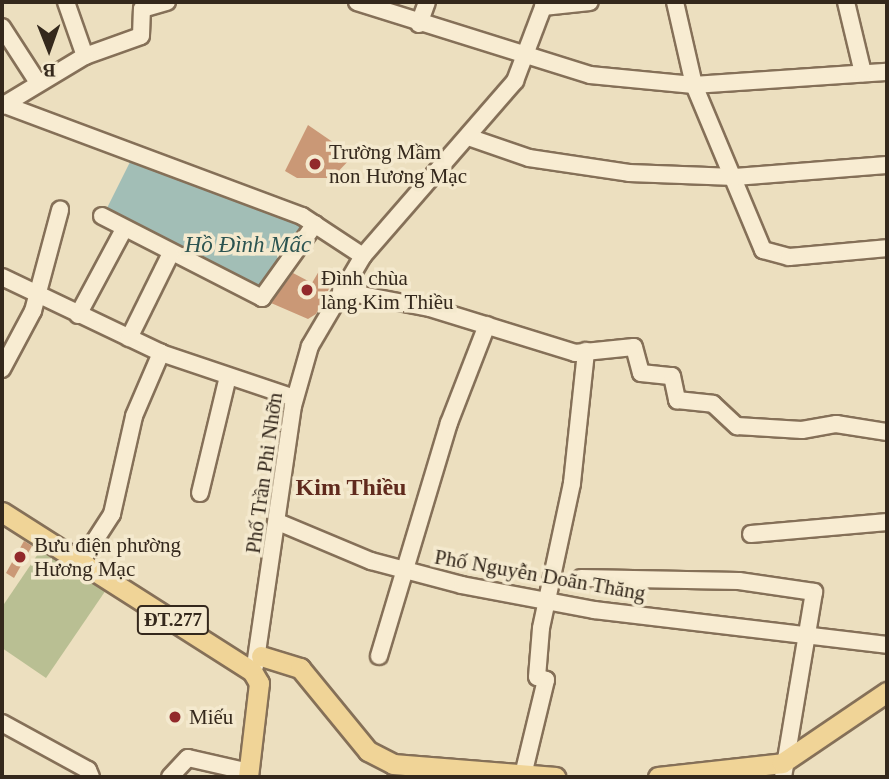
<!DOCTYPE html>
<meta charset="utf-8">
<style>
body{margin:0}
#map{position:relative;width:889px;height:779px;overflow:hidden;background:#ecdfbf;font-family:"Times New Roman",serif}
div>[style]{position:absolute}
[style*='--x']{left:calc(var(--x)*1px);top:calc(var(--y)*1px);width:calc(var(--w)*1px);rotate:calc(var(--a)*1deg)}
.cemetery>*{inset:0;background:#b9bf93}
.water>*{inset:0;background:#a2beb6}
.building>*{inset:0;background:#ca9876}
.roads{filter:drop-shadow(2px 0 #857058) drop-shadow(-2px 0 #857058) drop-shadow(0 2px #857058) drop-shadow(0 -2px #857058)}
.minor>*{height:16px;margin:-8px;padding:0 8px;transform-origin:8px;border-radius:8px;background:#f8ecd2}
.major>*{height:19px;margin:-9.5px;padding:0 9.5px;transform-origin:9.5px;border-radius:9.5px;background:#f0d497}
.dots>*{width:19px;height:19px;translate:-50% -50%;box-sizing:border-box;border:4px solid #f4e9ce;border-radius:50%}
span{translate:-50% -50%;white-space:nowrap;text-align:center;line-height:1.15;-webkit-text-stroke:7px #f4e9ce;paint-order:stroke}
.shield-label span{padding:2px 5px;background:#f4e9ce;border:2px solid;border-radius:5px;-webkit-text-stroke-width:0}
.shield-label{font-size:19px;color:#34281c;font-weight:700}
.poi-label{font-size:21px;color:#34281c}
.left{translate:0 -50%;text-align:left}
.street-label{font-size:21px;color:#34281c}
.water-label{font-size:23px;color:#2c5451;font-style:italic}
.quarter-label{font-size:24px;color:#602a1d;font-weight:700}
.frame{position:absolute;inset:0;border:4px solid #34281c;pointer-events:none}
.north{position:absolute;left:14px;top:14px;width:70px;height:70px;-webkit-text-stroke:5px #f4e9ce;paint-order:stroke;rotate:179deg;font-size:19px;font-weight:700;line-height:28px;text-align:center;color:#34281c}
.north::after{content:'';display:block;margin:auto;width:24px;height:32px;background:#34281c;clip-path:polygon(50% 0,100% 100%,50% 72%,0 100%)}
</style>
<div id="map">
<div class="cemetery">
<i style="clip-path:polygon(42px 548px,106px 590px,46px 678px,2px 648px,2px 607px)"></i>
</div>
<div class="water">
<i style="clip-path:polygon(130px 162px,286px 219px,304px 227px,263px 290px,105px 212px)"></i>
</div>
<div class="building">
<i style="clip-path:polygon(308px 125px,353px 156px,332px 178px,297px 178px,285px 171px)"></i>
<i style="clip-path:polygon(319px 271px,334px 279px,316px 314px,308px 319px,271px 303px,293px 273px,312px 283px)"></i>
<i style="clip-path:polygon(24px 541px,32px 546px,14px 578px,6px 573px)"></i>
</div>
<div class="roads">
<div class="minor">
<i style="--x:357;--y:2;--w:244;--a:17.4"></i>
<i style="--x:590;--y:75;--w:104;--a:5.5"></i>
<i style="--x:694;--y:85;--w:193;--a:-3.9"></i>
<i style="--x:675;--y:2;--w:85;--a:77.1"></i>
<i style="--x:694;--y:85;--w:179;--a:67.3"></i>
<i style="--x:763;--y:250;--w:27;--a:15"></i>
<i style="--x:789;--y:257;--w:98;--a:-5.2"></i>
<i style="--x:846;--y:2;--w:73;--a:76.5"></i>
<i style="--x:543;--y:7;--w:47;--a:-6.1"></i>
<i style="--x:419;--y:24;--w:23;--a:-70"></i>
<i style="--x:2;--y:27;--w:64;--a:57.1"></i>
<i style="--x:85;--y:56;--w:59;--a:-19.7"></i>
<i style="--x:141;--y:36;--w:27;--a:-88"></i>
<i style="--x:142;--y:9;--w:26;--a:-16"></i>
<i style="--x:5;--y:105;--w:317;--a:20.5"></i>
<i style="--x:302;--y:216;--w:73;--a:33.3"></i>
<i style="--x:2;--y:106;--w:97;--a:-31.1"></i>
<i style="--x:85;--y:56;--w:57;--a:-109.4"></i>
<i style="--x:471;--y:138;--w:61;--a:19"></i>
<i style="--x:529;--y:158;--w:101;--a:8.5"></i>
<i style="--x:629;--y:173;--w:106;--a:2.2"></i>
<i style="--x:735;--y:177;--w:152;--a:-4.5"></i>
<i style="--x:102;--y:216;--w:180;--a:27.1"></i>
<i style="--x:262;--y:298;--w:91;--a:-54.4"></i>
<i style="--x:2;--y:277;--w:176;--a:25.5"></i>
<i style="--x:161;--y:353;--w:141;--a:18.6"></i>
<i style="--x:341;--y:291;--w:91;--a:10.8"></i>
<i style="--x:430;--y:308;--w:152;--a:17.2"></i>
<i style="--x:575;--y:353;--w:59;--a:-5.8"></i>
<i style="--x:634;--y:347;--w:27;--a:75"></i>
<i style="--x:641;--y:373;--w:31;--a:6"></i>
<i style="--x:672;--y:376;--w:25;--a:78"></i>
<i style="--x:677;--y:400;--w:36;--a:6"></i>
<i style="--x:713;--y:404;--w:33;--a:43"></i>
<i style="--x:737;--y:426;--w:65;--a:3.5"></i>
<i style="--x:802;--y:430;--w:35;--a:-10"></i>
<i style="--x:836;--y:424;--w:52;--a:8.9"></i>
<i style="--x:78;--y:315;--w:95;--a:-61.8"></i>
<i style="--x:129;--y:338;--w:93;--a:-63.7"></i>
<i style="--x:2;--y:369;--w:66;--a:-61.9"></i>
<i style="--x:33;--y:311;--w:105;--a:-75"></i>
<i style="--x:200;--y:493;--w:120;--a:-76.5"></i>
<i style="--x:278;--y:522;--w:101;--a:22.8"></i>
<i style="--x:371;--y:561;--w:94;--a:14.8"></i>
<i style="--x:462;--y:585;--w:134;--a:10.7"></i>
<i style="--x:594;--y:610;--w:295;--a:6.8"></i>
<i style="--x:751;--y:534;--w:137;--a:-5"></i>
<i style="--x:81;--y:562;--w:57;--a:-57.1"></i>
<i style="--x:112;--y:514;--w:100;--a:-77.3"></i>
<i style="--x:134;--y:416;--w:69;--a:-66.8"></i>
<i style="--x:581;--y:578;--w:158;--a:1.1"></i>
<i style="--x:739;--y:581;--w:76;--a:8.3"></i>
<i style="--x:814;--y:592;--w:188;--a:99.5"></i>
<i style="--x:379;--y:656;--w:243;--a:-73.3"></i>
<i style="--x:449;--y:423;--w:105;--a:-68.8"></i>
<i style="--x:255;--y:666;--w:263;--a:-81.7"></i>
<i style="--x:293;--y:406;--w:62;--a:-74.2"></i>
<i style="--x:310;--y:346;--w:104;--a:-59.5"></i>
<i style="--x:363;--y:256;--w:232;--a:-49"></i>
<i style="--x:515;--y:81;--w:85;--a:-69.2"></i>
<i style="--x:2;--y:723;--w:98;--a:28.7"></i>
<i style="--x:88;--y:770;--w:8;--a:67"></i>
<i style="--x:523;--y:775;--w:98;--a:-76.4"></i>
<i style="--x:546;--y:680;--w:9;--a:-162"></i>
<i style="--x:537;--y:677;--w:49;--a:-85.3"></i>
<i style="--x:541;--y:628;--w:148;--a:-77.9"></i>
<i style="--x:572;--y:483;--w:133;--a:-83.9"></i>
<i style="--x:170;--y:777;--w:26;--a:-47"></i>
<i style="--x:188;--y:758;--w:63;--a:12.9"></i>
</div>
<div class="major">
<i style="--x:2;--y:512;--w:296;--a:32.5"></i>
<i style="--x:252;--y:671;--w:14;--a:60"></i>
<i style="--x:259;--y:683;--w:95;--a:96.7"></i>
<i style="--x:261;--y:656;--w:41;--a:17.1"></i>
<i style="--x:300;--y:668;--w:107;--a:50.7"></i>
<i style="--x:368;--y:751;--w:28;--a:27"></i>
<i style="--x:393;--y:764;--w:163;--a:4.6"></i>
<i style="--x:658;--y:777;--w:125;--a:-6.4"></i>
<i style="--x:782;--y:763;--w:127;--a:-34.1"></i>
</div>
</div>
<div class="dots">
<i style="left:315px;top:164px;background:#92292b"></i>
<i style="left:307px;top:290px;background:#92292b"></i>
<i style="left:20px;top:557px;background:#92292b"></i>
<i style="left:175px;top:717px;background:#92292b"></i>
</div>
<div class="shield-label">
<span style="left:173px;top:620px">ĐT.277</span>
</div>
<div class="poi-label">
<span class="left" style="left:329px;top:164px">Trường Mầm<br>non Hương Mạc</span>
<span class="left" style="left:321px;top:290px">Đình chùa<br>làng Kim Thiều</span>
<span class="left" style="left:34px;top:557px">Bưu điện phường<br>Hương Mạc</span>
<span class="left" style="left:189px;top:717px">Miếu</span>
</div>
<div class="street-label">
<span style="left:264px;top:473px;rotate:-82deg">Phố Trần Phi Nhỡn</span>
<span style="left:540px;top:575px;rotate:10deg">Phố Nguyễn Doãn Thăng</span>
</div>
<div class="water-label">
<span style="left:248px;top:245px">Hồ Đình Mấc</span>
</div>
<div class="quarter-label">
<span style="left:351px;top:488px">Kim Thiều</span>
</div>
<div class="frame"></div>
<div class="north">B</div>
</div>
